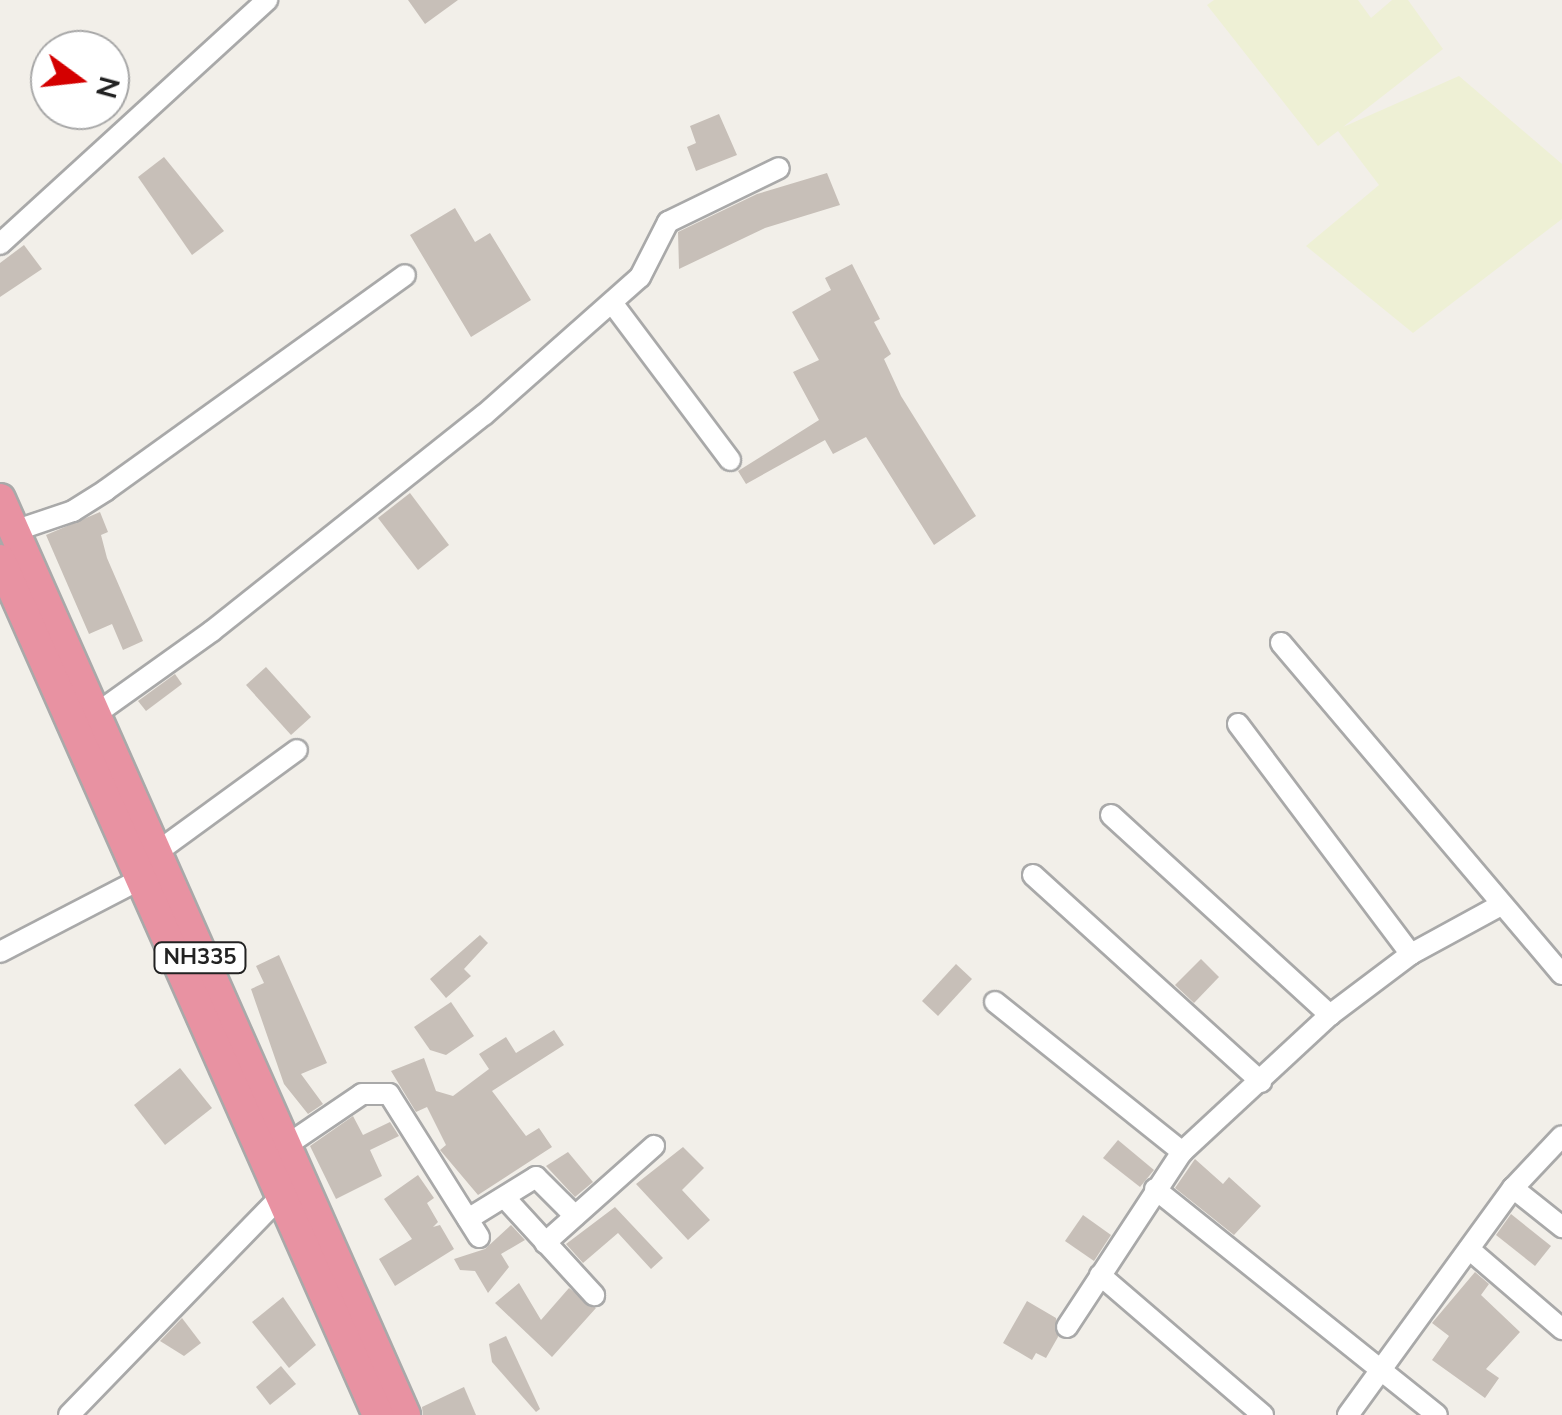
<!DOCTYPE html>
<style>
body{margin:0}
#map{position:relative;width:1562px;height:1415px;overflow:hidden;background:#f2efe9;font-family:"Nunito Sans",sans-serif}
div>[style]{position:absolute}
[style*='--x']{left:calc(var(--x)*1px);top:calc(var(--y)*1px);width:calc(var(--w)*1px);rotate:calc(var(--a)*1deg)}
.farmland>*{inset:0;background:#eef0d5}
.building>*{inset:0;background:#c7bfb8}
.roads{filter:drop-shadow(2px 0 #a9a9a9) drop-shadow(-2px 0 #a9a9a9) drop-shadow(0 2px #a9a9a9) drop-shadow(0 -2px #a9a9a9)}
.minor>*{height:20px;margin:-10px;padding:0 10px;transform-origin:10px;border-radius:10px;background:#fff}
.highway>*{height:30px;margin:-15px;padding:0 15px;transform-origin:15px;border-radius:15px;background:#e892a2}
span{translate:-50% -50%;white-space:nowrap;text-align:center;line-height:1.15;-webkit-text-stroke:10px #fff;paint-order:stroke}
.shield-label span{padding:2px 8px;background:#fff;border:2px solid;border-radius:8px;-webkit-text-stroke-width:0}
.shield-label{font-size:22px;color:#222;font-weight:700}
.north{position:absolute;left:30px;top:30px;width:100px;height:100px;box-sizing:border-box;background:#fff;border:2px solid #a7a7a7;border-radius:50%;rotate:105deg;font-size:28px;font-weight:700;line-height:40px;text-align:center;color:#222}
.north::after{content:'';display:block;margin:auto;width:35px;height:45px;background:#d40000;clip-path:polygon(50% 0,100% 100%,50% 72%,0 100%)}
</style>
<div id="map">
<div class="farmland">
<i style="clip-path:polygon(1214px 0,1358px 0,1371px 18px,1392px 0,1408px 0,1443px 49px,1343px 127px,1459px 76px,1562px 164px,1562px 219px,1413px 333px,1306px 246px,1379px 185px,1338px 131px,1318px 146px,1207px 5px)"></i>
</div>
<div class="building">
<i style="clip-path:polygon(408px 0,458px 0,425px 24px)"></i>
<i style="clip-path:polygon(719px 114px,737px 155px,696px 171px,687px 147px,696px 143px,690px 126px)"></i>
<i style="clip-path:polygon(164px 157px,224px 231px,192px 255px,138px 177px)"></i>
<i style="clip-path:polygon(827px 173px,840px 205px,765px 228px,679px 269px,678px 232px,757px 194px)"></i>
<i style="clip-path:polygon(455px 208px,475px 242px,490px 233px,531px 300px,471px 337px,410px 235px)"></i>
<i style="clip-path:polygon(24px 245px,42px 269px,0 297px,0 263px)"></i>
<i style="clip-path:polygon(852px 264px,880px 319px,874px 322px,891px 354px,884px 359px,901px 396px,976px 516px,934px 545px,866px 437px,833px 454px,825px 440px,746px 484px,738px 471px,819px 420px,793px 372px,819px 360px,792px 312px,831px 290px,825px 278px)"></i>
<i style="clip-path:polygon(410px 493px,449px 545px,418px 570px,378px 518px)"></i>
<i style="clip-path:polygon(100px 512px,108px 532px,101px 535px,107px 558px,143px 641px,123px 650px,112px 624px,89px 634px,46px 535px)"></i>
<i style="clip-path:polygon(266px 667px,311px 717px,291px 735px,246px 685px)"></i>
<i style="clip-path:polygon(175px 674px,182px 684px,146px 711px,138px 701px)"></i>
<i style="clip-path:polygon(480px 935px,488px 943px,464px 969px,471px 976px,446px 998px,430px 979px)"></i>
<i style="clip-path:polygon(279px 955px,327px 1063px,301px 1074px,323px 1104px,308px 1114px,284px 1084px,251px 989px,264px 983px,256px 966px)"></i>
<i style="clip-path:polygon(1201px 959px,1219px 977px,1194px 1003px,1175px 985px)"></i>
<i style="clip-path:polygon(956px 964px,972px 979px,938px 1016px,922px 1001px)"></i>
<i style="clip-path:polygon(451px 1002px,474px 1036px,446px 1055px,430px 1050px,414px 1027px)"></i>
<i style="clip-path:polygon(554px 1030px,564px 1045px,492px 1091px,526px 1136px,539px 1128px,552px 1147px,478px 1195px,440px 1150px,446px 1145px,427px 1107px,416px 1112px,391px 1071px,424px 1058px,436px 1091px,453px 1096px,489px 1069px,479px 1054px,506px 1037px,516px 1053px)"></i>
<i style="clip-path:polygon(180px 1068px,212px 1108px,165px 1145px,134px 1105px)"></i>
<i style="clip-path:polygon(353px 1116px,363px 1135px,390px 1122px,399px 1136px,370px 1150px,382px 1176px,336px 1199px,310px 1146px)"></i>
<i style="clip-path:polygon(1118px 1140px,1154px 1170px,1140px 1187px,1103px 1158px)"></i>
<i style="clip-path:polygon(683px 1147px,704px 1168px,682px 1190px,710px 1220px,688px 1240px,636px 1184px)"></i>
<i style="clip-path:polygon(568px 1152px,593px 1182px,575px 1197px,546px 1166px)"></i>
<i style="clip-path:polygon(1195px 1159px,1223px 1184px,1229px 1177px,1261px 1206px,1234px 1235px,1175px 1188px)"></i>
<i style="clip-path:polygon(418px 1175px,434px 1198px,427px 1203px,438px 1222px,433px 1227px,440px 1225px,454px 1249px,395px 1286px,379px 1259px,412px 1239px,384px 1199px)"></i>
<i style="clip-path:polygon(615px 1207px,663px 1258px,651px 1269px,618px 1233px,583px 1263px,566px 1244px)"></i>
<i style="clip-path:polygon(1511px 1214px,1551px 1246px,1535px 1266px,1496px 1235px)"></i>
<i style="clip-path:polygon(1083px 1215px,1111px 1235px,1094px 1261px,1065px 1241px)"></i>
<i style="clip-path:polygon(511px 1225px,525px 1240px,501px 1254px,509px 1267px,488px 1293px,475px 1271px,460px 1270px,454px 1259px,485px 1249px)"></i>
<i style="clip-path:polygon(1475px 1272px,1489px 1284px,1481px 1295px,1520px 1332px,1486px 1369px,1499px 1378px,1485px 1398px,1432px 1360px,1449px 1336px,1432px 1323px)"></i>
<i style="clip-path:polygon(519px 1283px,541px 1320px,569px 1288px,596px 1308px,552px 1357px,495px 1303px)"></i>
<i style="clip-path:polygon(283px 1297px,316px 1345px,289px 1368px,252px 1322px)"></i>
<i style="clip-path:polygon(1027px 1301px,1056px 1318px,1058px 1337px,1046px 1358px,1036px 1353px,1032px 1360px,1003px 1343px)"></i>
<i style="clip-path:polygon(182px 1318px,201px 1343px,184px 1356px,160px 1341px)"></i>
<i style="clip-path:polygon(506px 1336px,540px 1409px,536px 1412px,492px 1362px,489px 1344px)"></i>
<i style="clip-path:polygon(281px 1366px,296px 1384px,270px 1405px,256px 1387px)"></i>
<i style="clip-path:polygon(464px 1387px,476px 1415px,423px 1415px,422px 1407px)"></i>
</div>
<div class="roads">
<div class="minor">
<i style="--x:0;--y:244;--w:362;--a:-42.4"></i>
<i style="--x:613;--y:304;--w:195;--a:53.1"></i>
<i style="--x:14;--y:531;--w:62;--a:-18.7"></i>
<i style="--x:73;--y:511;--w:39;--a:-32"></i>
<i style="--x:106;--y:490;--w:368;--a:-35.7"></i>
<i style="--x:1281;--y:643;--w:434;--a:49.7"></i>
<i style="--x:93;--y:716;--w:146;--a:-35.5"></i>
<i style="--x:212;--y:631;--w:347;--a:-38.5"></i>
<i style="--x:484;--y:415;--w:208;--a:-41.5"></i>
<i style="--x:640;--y:277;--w:62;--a:-63"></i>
<i style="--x:668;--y:222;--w:123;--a:-25.9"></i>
<i style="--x:1238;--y:724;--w:288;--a:53.1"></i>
<i style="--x:1111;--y:815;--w:297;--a:42.4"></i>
<i style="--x:153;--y:855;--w:178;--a:-36.1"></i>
<i style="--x:1033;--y:875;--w:308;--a:42.2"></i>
<i style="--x:0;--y:952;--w:157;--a:-27.4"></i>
<i style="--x:995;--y:1002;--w:240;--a:38.7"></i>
<i style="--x:284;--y:1147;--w:94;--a:-34.2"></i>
<i style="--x:362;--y:1094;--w:27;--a:0"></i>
<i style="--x:389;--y:1094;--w:169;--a:57.8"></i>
<i style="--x:1513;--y:1188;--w:63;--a:38.5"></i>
<i style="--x:1155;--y:1189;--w:361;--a:38.7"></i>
<i style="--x:505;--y:1198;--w:132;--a:47.5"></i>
<i style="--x:468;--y:1219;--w:80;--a:-31.7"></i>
<i style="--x:536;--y:1177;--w:55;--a:45"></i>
<i style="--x:545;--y:1243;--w:146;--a:-41.7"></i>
<i style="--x:1469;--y:1249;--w:123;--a:40.7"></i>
<i style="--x:1100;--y:1275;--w:215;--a:40.7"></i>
<i style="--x:1067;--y:1327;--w:209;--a:-56.7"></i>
<i style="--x:1182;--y:1152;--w:202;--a:-42.8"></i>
<i style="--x:1330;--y:1015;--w:101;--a:-37"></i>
<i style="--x:1411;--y:954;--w:100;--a:-28.6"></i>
<i style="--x:69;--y:1415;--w:302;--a:-45.9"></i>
<i style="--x:1348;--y:1415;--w:281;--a:-54"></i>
<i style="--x:1513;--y:1188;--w:71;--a:-46.7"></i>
</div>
<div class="highway">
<i style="--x:0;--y:499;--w:1002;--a:66.15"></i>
<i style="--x:0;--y:560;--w:935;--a:66.15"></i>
</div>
</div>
<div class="shield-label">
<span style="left:200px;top:958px">NH335</span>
</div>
<div class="north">N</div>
</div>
